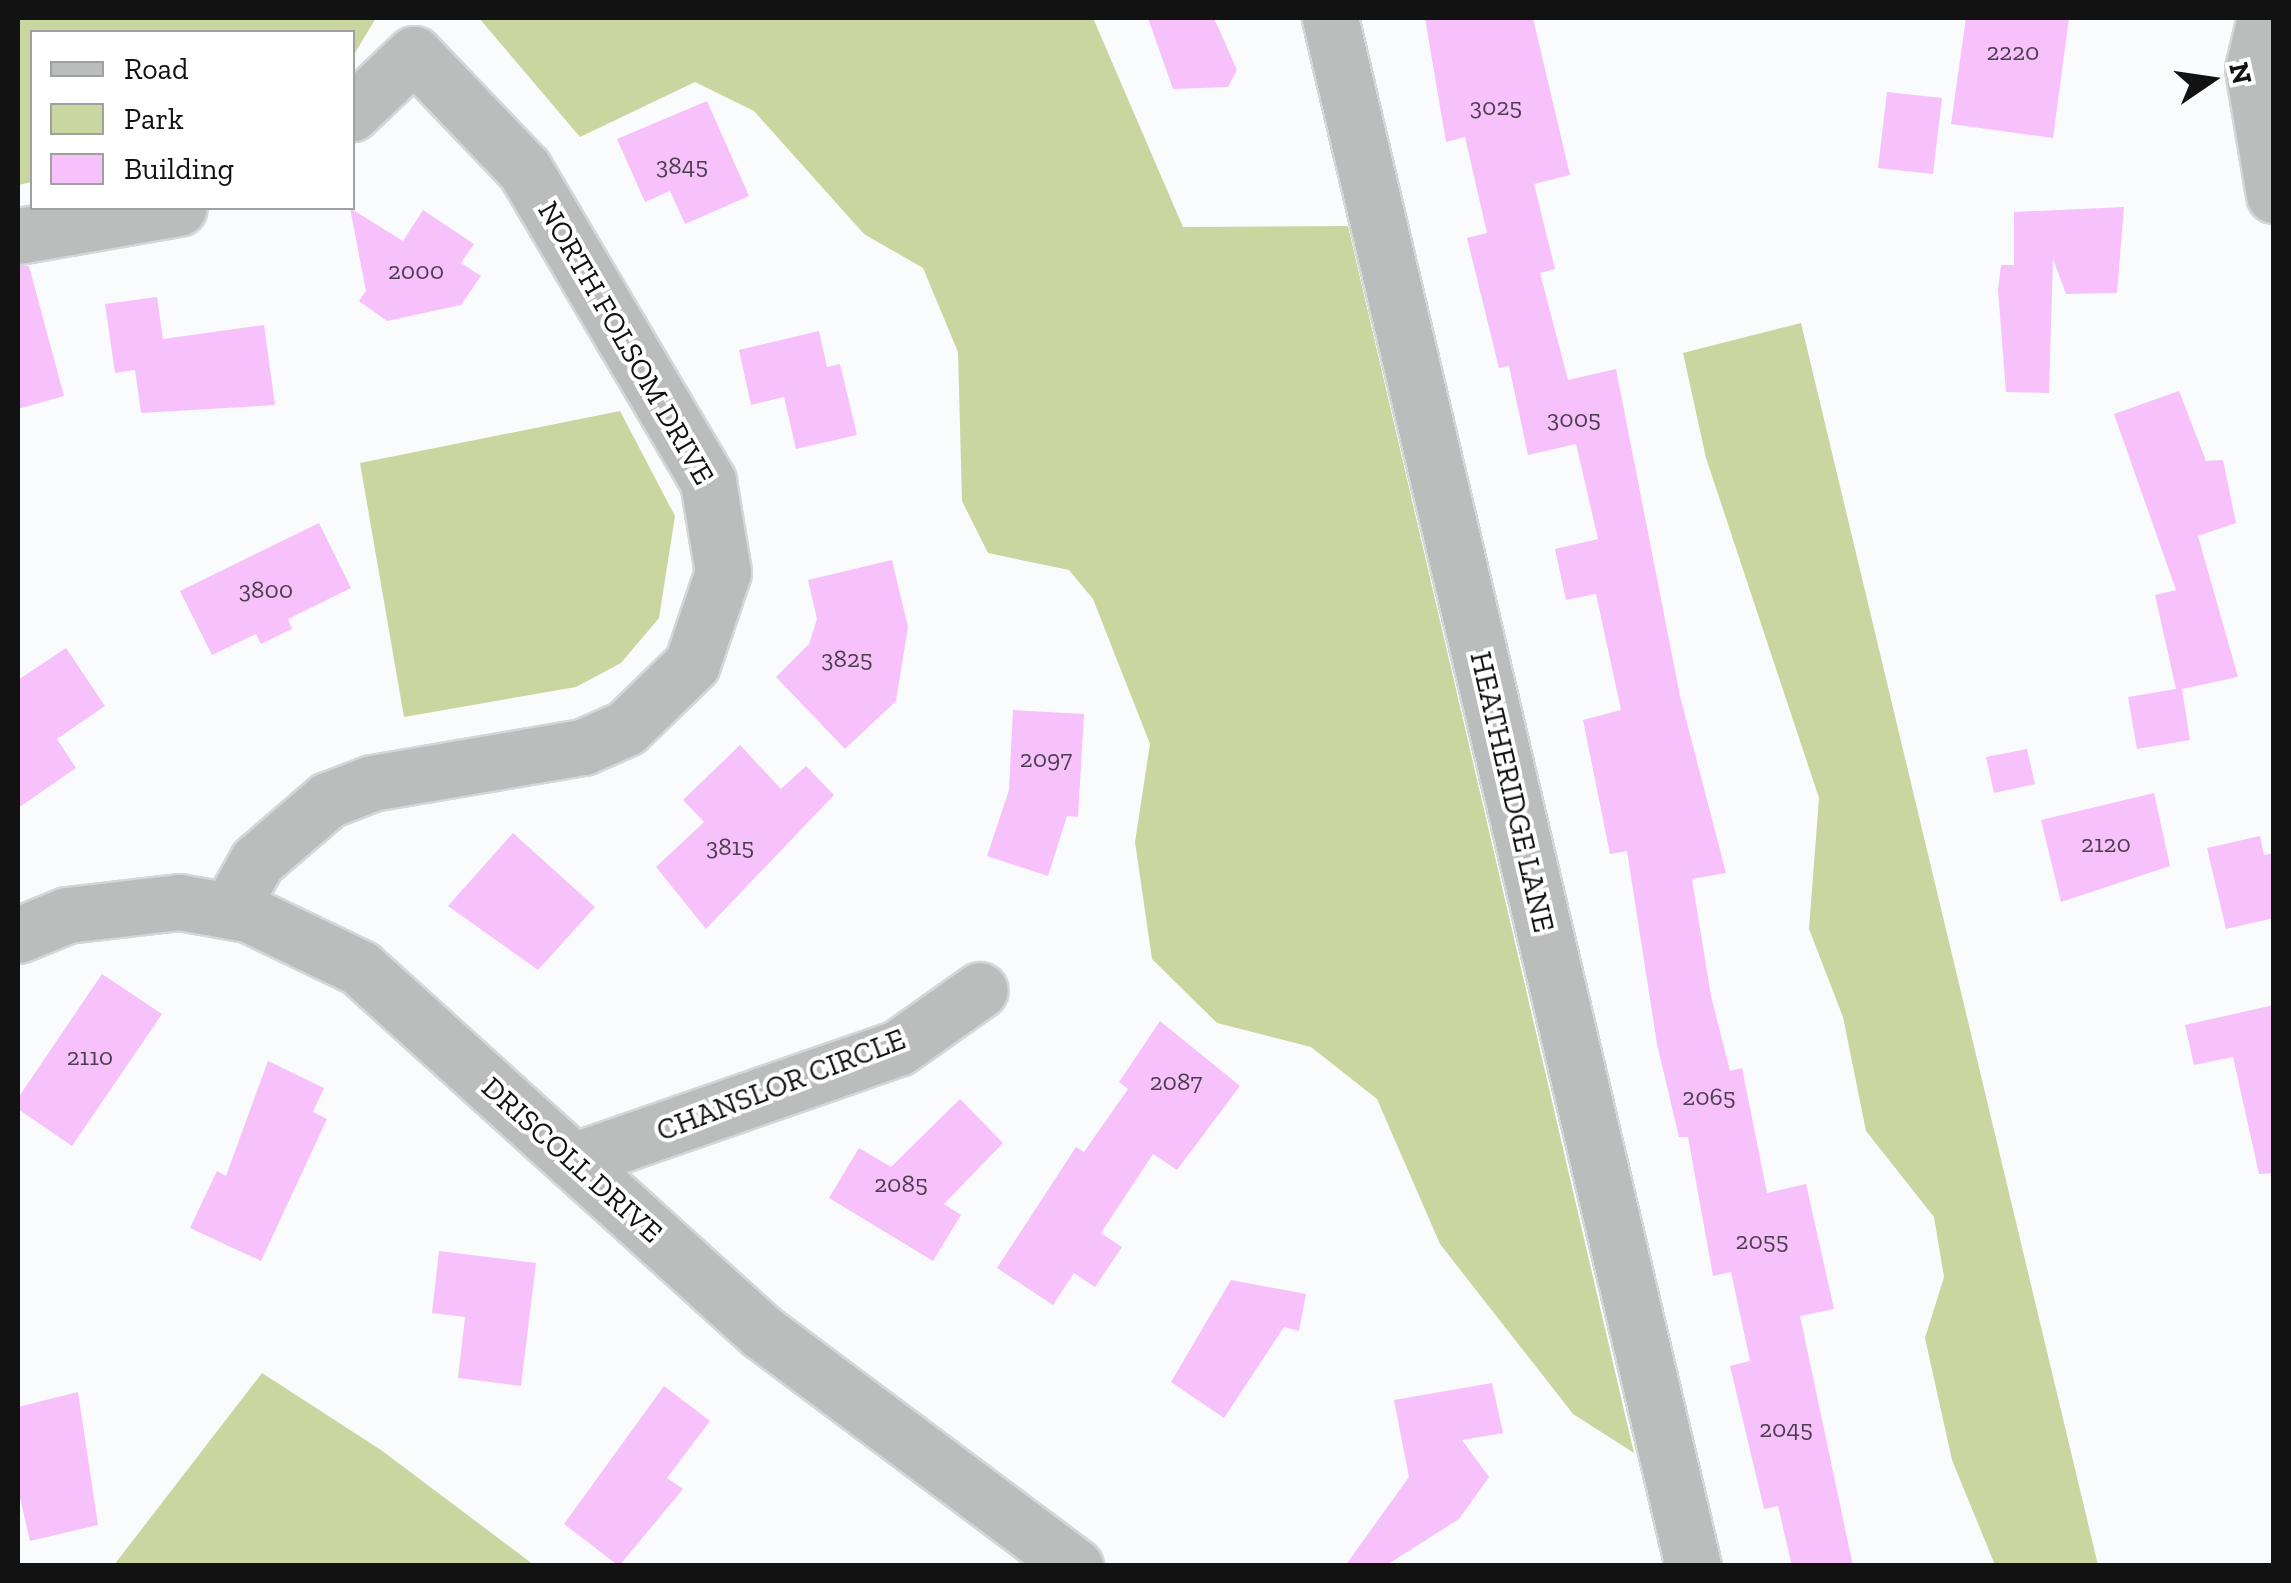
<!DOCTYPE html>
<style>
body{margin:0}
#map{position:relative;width:2291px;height:1583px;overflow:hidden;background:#fafbfc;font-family:"Zilla Slab",serif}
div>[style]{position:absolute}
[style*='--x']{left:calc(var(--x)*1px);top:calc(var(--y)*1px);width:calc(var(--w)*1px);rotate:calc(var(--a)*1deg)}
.green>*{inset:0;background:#cad6a0}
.building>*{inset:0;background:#f7c1fc}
.roads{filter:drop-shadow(2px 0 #d5d6d7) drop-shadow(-2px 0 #d5d6d7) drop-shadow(0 2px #d5d6d7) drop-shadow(0 -2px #d5d6d7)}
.minor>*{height:55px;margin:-27.5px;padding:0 27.5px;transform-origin:27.5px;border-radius:27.5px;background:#bbbcbc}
span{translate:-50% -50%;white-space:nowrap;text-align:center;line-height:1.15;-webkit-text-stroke:8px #fff;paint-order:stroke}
.number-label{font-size:25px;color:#4b3e4d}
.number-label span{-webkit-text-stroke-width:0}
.street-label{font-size:30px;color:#121213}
.frame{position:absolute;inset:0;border:20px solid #121213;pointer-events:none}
.legend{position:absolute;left:30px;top:30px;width:325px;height:180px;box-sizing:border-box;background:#fff;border:2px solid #a0a0a1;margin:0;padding:12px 18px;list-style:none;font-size:30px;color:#121213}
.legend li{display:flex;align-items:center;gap:20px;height:50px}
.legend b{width:50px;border:2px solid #a0a0a1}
.north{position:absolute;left:2161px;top:30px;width:100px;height:100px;-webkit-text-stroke:8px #fff;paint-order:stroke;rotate:77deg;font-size:28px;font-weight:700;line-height:40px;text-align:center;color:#121213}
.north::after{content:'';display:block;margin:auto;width:35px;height:45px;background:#121213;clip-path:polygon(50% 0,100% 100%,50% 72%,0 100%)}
</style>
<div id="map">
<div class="green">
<i style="clip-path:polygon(18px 18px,376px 18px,353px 56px,352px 32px,32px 32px,32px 182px,18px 185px)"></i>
<i style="clip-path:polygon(479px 18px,1093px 18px,1183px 227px,1348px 226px,1634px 1453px,1573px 1414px,1440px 1244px,1377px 1099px,1311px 1047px,1217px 1023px,1152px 959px,1135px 842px,1150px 744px,1093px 599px,1069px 570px,988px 553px,962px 501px,958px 352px,923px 268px,864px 234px,754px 111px,695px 82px,580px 137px)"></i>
<i style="clip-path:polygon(1801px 323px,2098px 1565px,1995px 1565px,1952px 1460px,1925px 1338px,1944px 1277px,1934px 1217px,1866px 1131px,1843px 1017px,1809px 929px,1819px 798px,1706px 458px,1683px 353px)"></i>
<i style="clip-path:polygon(620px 411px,675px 516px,659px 618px,621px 663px,576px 687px,404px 717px,360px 463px)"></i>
<i style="clip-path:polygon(262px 1373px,381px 1450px,534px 1565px,114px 1565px)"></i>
</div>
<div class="building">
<i style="clip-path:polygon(1148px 18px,1214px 18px,1237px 70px,1228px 87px,1173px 89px)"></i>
<i style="clip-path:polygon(1425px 18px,1533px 18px,1570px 175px,1534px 184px,1555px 269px,1540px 273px,1568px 380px,1616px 369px,1680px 696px,1726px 873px,1692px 879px,1711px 996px,1730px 1071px,1742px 1068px,1767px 1193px,1806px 1184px,1834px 1309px,1800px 1316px,1853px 1566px,1792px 1566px,1778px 1506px,1764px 1509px,1730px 1366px,1750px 1361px,1731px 1272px,1713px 1276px,1688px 1137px,1679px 1137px,1657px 1044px,1627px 851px,1610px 854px,1583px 720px,1621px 710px,1596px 594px,1566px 600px,1555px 549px,1598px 539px,1576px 444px,1528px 455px,1509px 366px,1499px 368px,1467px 238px,1487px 233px,1465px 137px,1446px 142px)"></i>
<i style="clip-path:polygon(1966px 18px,2069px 18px,2053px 138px,1951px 124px)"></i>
<i style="clip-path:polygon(1887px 92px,1942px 98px,1933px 174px,1878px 168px)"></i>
<i style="clip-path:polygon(707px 101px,749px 196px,685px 224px,670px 191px,645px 202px,617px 139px)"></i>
<i style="clip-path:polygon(2124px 207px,2117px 293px,2066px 294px,2053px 259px,2049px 393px,2006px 392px,1998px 290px,2001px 265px,2014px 265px,2014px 212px)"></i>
<i style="clip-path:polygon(350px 208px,403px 241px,423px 210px,474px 244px,461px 263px,481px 276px,461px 305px,387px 321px,359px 301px,366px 291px)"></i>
<i style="clip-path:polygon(18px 266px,29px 266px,64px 396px,18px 409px)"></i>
<i style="clip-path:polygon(157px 297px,163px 339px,264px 325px,275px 405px,141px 413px,135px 370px,115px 373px,105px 304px)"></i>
<i style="clip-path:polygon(819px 331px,827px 367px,840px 364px,857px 435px,796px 449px,784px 397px,751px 405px,739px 350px)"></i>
<i style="clip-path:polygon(2179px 391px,2206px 461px,2223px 460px,2236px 523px,2198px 536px,2238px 677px,2182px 689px,2190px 740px,2137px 749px,2128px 697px,2176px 689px,2155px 595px,2176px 590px,2114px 414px)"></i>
<i style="clip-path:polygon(319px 523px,351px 588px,288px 619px,292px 629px,261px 644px,256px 634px,212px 655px,180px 591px)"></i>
<i style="clip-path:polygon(892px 560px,908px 627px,896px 701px,845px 749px,776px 677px,809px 644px,817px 619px,808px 580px)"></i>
<i style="clip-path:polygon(66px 648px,105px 706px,57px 739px,76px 768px,18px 808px,18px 680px)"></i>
<i style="clip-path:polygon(1013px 710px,1084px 714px,1078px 817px,1067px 816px,1048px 876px,987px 856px,1009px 790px)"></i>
<i style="clip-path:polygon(740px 745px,781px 789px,806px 766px,834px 795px,706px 929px,656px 867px,704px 822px,683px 800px)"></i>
<i style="clip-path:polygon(2027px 749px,2035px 784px,1994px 793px,1986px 757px)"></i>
<i style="clip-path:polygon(2154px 793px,2170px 866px,2061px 902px,2041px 820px)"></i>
<i style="clip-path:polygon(513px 833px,595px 907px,538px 970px,448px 906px)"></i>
<i style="clip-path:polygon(2260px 836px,2264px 855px,2274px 853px,2274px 918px,2226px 929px,2207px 848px)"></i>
<i style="clip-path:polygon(102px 974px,162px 1014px,72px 1146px,18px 1109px,18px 1098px)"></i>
<i style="clip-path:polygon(2274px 1005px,2274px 1173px,2259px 1174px,2233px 1057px,2194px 1065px,2185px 1025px)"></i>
<i style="clip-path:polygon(1160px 1021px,1240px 1086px,1177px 1170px,1153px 1154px,1101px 1233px,1122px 1247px,1095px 1287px,1074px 1273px,1053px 1305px,997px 1268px,1076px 1147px,1084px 1152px,1128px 1089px,1119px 1082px)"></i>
<i style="clip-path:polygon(268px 1061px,324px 1088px,313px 1112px,327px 1119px,261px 1261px,190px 1228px,217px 1171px,226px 1176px)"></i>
<i style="clip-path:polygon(960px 1099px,1003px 1143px,944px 1204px,961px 1215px,933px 1261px,829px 1198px,859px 1148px,891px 1167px)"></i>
<i style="clip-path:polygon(439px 1251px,536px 1263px,521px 1386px,458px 1378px,465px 1317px,432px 1313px)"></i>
<i style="clip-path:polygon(1231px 1280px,1306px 1294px,1299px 1331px,1284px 1327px,1224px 1418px,1171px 1382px)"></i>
<i style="clip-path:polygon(1492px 1383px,1503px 1433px,1462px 1440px,1489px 1477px,1459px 1519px,1385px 1566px,1345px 1566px,1409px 1477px,1394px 1400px)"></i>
<i style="clip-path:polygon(664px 1386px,710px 1421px,667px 1478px,683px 1489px,619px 1566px,564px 1524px)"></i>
<i style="clip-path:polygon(78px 1392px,98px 1525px,30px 1541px,18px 1489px,18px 1407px)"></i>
</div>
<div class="roads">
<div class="minor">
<i style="--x:1330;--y:18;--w:1590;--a:76.8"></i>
<i style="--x:2265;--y:18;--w:52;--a:103.2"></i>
<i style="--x:2253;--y:69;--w:128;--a:80.5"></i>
<i style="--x:18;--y:236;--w:163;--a:-9.9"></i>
<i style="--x:230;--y:909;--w:55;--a:-60.6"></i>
<i style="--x:257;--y:861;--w:94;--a:-40.7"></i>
<i style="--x:328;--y:800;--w:47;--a:-21.1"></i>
<i style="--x:372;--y:783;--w:214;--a:-9.7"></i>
<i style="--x:583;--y:747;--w:47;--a:-23.8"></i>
<i style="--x:626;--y:728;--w:92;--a:-44.1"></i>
<i style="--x:692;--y:664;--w:97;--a:-71.4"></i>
<i style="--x:723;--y:572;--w:92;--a:-99.4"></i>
<i style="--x:708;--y:481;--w:362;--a:-120.5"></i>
<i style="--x:524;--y:169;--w:159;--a:-133.7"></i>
<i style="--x:414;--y:54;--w:86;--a:136.4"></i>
<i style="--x:18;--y:935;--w:53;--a:-22.2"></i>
<i style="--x:67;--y:915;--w:113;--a:-6.6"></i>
<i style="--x:179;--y:902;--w:70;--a:9.9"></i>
<i style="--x:248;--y:914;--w:124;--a:25.7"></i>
<i style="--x:360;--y:968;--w:542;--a:42.16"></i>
<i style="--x:762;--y:1332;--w:391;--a:36.8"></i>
<i style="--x:573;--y:1161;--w:344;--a:-19.2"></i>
<i style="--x:898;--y:1048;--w:100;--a:-35.3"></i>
</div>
</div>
<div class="number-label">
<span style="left:2013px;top:51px">2220</span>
<span style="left:1496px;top:106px">3025</span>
<span style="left:682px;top:165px">3845</span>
<span style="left:416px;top:270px">2000</span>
<span style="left:1574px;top:418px">3005</span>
<span style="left:266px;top:589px">3800</span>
<span style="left:847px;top:658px">3825</span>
<span style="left:1046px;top:758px">2097</span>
<span style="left:2106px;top:843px">2120</span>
<span style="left:730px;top:846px">3815</span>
<span style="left:90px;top:1056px">2110</span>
<span style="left:1176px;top:1081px">2087</span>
<span style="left:1709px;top:1096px">2065</span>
<span style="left:901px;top:1183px">2085</span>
<span style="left:1762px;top:1240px">2055</span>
<span style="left:1786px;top:1428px">2045</span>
</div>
<div class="street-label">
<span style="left:626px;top:343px;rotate:60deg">NORTH FOLSOM DRIVE</span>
<span style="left:1512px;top:792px;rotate:77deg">HEATHERIDGE LANE</span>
<span style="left:781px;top:1085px;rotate:-21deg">CHANSLOR CIRCLE</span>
<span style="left:572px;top:1160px;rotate:42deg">DRISCOLL DRIVE</span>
</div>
<div class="frame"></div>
<ul class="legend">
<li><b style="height:12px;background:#bbbcbc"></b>Road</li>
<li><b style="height:28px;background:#cad6a0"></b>Park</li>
<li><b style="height:28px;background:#f7c1fc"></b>Building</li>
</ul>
<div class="north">N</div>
</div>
